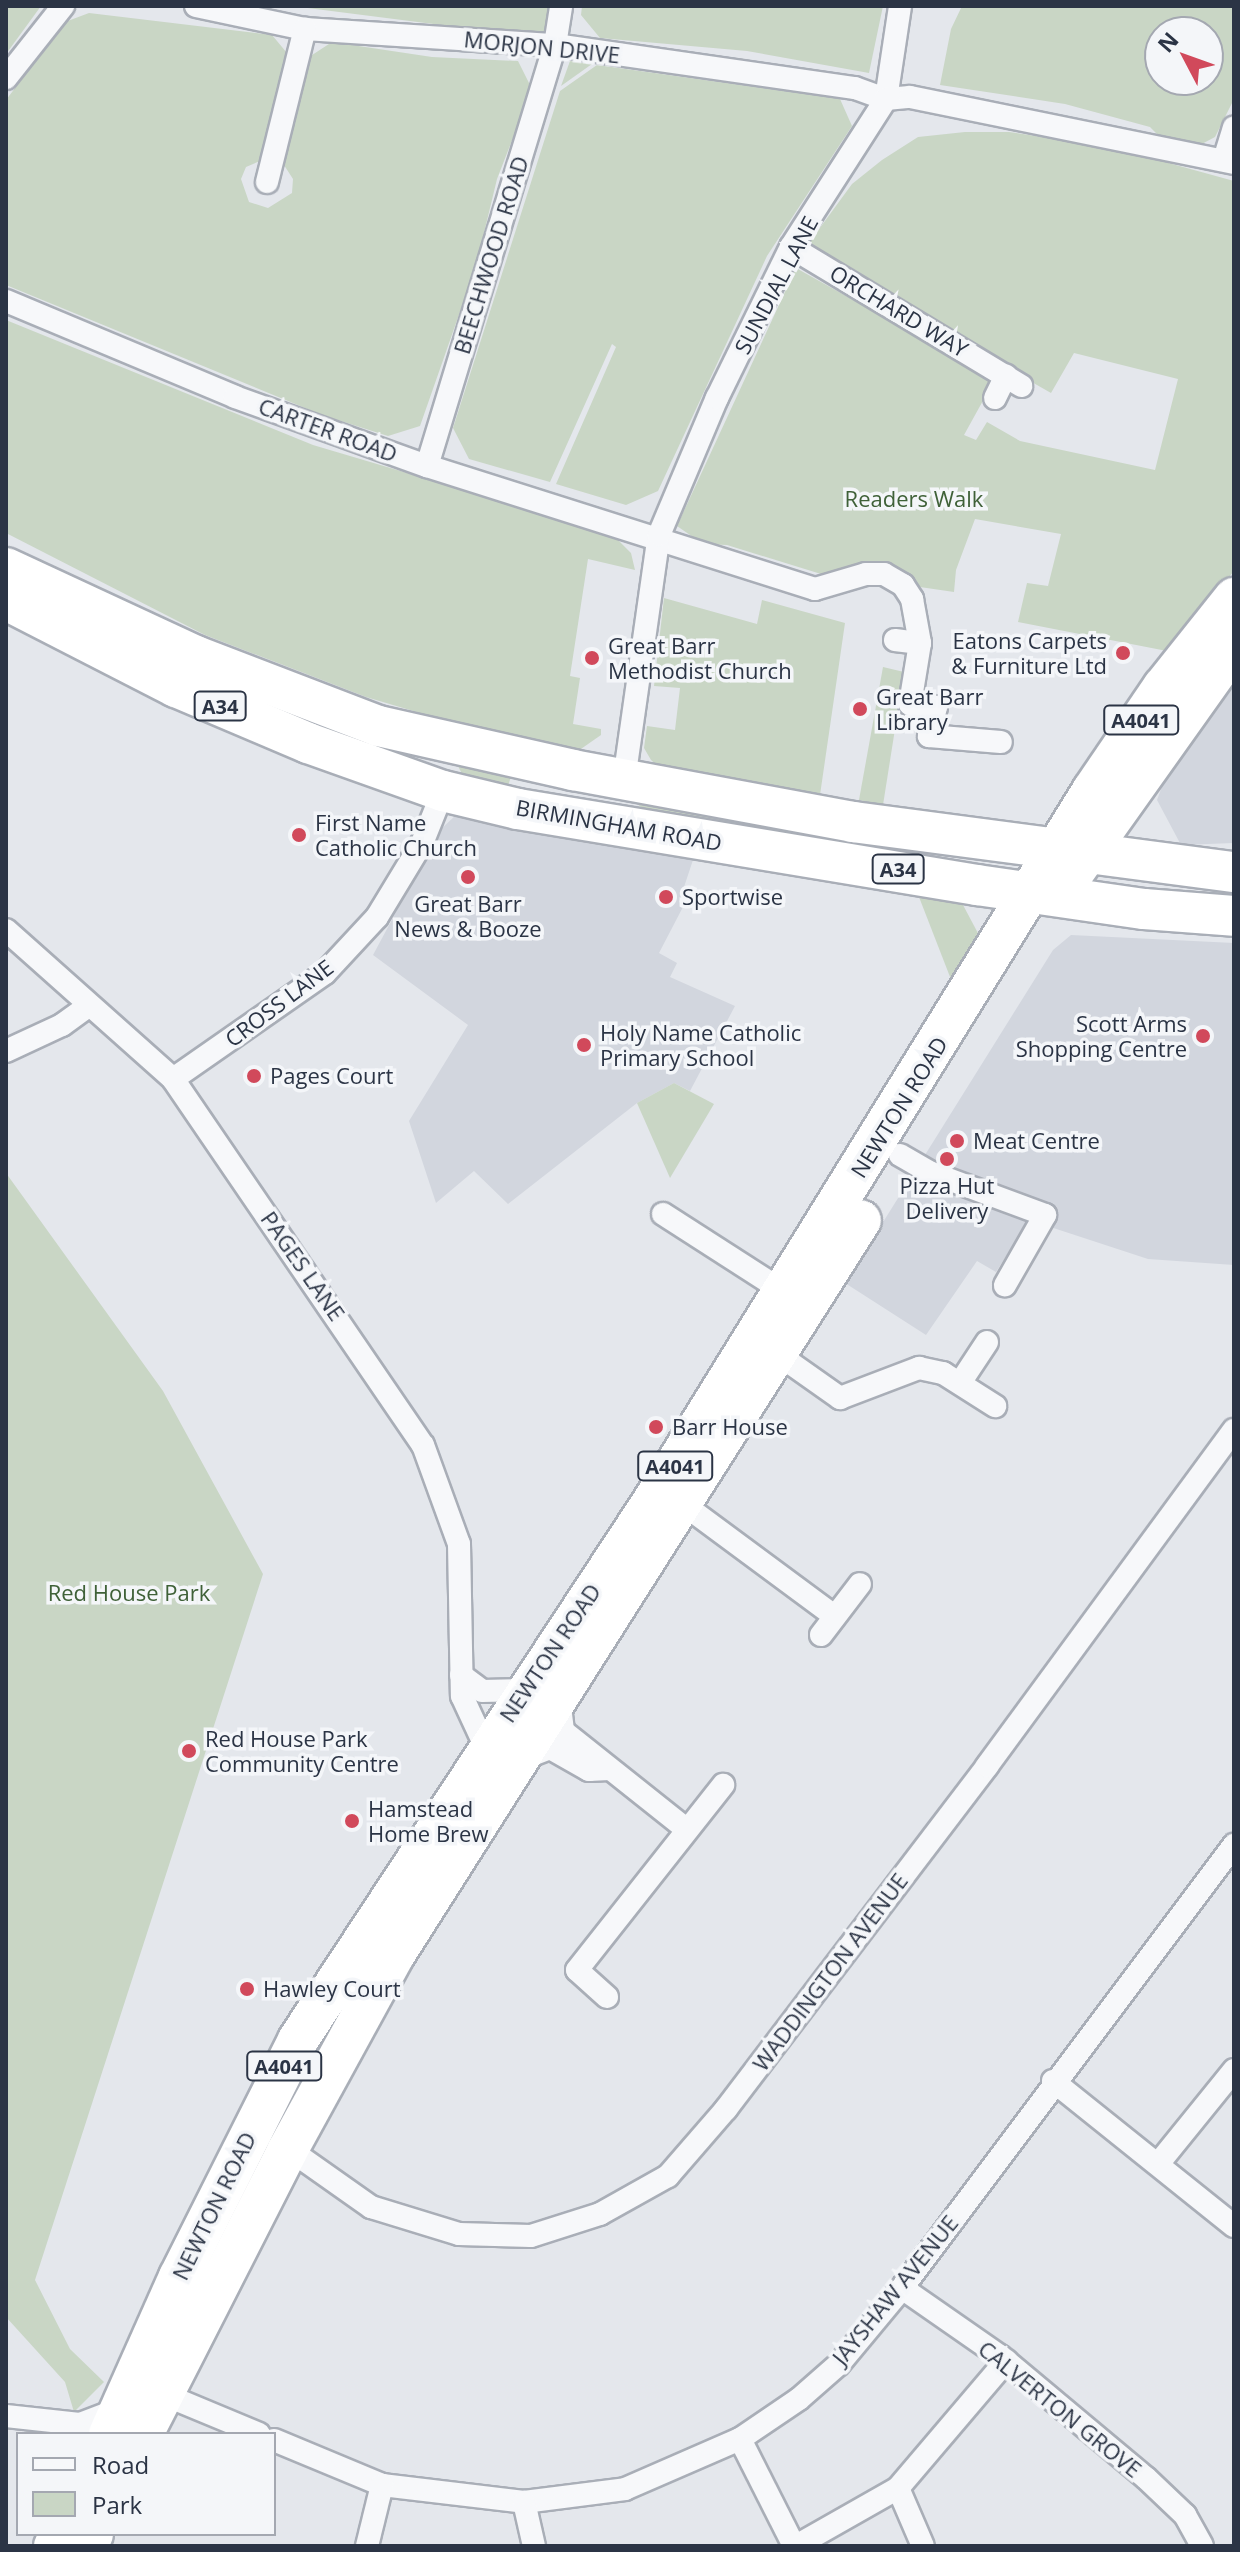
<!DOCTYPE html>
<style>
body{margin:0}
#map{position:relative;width:1240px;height:2552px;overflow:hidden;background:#e4e7ec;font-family:"Open Sans",sans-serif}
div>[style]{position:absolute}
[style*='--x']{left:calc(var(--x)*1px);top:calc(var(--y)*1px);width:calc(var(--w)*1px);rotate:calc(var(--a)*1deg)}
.built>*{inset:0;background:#d2d6de}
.green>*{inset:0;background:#c9d6c5}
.roads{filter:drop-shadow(2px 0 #a9aeb7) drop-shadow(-2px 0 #a9aeb7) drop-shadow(0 2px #a9aeb7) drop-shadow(0 -2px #a9aeb7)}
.street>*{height:22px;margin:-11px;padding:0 11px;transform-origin:11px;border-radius:11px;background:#f7f8fa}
.highway>*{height:40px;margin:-20px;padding:0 20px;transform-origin:20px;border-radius:20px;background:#fff}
.dots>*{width:22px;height:22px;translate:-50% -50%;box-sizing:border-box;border:4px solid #f4f6f9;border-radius:50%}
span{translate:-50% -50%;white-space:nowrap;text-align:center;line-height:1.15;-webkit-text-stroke:7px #f4f6f9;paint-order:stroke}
.shield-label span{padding:2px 6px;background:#f4f6f9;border:2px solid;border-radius:6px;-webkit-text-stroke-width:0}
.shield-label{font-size:20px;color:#2b3445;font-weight:700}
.street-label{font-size:22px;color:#2b3445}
.park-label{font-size:22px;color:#3f6138}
.poi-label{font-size:22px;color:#2b3445}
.right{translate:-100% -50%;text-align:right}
.left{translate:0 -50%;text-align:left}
.frame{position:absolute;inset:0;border:8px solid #2b3445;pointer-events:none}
.legend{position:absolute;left:16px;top:2432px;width:260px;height:104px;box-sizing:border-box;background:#f4f6f9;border:2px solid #a4a8b1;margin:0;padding:10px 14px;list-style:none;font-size:24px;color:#2b3445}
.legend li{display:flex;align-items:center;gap:16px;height:40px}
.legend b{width:40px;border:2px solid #a4a8b1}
.north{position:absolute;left:1144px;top:16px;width:80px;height:80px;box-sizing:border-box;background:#f4f6f9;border:2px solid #a4a8b1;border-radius:50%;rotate:311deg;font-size:22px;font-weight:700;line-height:32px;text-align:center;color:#2b3445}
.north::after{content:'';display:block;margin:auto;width:28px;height:36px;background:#d1495b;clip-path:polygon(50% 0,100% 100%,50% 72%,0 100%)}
</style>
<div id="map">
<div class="built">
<i style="clip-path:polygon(1234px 674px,1234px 843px,1181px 845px,1157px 800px,1169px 768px)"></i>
<i style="clip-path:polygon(455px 816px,693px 860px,679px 902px,684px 905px,659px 953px,677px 963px,670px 977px,735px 1006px,690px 1091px,674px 1083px,637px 1103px,508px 1204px,474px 1171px,436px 1203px,409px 1121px,468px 1025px,373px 955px,440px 830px)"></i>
<i style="clip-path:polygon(1071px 935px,1234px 943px,1234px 1265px,1148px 1259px,1029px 1220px,996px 1272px,977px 1261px,926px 1335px,845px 1283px,1053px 950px)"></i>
</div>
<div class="green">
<i style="clip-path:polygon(6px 6px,41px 6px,6px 54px)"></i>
<i style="clip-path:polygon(292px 6px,553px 6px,552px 32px,544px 38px)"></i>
<i style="clip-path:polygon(582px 6px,883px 6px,869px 73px,747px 51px,600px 38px,581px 15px)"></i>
<i style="clip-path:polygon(evenodd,962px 6px,1234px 6px,1234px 99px,1215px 137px,1196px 147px,1159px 136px,1150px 127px,1065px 104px,940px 85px,951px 29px,962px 6px,1160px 32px,1208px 32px,1208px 80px,1160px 80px,1160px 32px)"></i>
<i style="clip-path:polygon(89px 13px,272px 35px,287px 53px,267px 130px,274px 132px,267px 158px,246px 167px,241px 179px,249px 202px,268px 208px,292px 193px,293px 179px,282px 162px,306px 59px,332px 42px,432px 57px,518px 61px,532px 89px,497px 179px,476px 266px,420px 426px,388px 436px,322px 415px,6px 285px,6px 100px,65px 22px)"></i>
<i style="clip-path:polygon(570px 61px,592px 64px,561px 86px)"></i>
<i style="clip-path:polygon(597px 65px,840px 99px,852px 126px,767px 256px,658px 491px,626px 505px,556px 484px,616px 347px,612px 344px,550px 482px,469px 459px,453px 428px,560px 91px)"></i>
<i style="clip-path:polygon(965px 132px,1009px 132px,1114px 148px,1234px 181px,1234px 571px,1167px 651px,1018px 622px,1027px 583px,1048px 586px,1061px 534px,975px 519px,956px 570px,954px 592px,913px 586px,867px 565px,821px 574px,727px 545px,703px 544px,677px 526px,796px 268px,989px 376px,990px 388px,964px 435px,976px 440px,987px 422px,1020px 441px,1155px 470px,1178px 379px,1074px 353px,1051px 393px,803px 251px,852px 184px,882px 160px,918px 137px)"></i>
<i style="clip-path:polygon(6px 320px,313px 445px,593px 528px,618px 540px,631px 553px,635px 570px,588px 559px,570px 676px,580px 678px,573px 724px,601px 729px,601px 735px,578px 751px,491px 734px,366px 697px,205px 635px,6px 533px)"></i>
<i style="clip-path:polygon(664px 598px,757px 624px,762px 600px,845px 623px,820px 795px,688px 770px,687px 775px,662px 770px,651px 760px,644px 748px,647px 726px,675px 730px,680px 688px,654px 686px)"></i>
<i style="clip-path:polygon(883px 667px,904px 672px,883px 805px,859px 800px)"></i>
<i style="clip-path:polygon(453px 756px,513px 770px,508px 786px,464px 778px)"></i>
<i style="clip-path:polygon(633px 800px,893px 844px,891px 856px,733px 829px,643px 809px)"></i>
<i style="clip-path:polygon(919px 897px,963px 905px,980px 937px,952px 982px)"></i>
<i style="clip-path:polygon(674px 1083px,714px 1104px,670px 1178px,637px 1103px)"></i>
<i style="clip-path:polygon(6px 1173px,163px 1391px,263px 1574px,35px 2280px,70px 2349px,104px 2382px,74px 2412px,65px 2382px,6px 2317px)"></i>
</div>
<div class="roads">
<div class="street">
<i style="--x:196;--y:6;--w:111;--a:11.9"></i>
<i style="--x:305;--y:29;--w:251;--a:3.7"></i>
<i style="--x:555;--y:45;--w:303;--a:8.2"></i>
<i style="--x:855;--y:88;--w:33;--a:20"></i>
<i style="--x:886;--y:99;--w:94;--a:-81.4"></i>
<i style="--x:6;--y:78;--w:92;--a:-51.6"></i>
<i style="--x:1224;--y:160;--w:34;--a:-73"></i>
<i style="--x:267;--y:182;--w:158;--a:-76.1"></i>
<i style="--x:791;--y:247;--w:269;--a:31.1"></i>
<i style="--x:6;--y:301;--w:248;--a:22.7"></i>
<i style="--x:235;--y:397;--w:204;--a:19.8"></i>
<i style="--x:427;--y:466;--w:407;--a:17.6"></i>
<i style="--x:815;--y:589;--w:53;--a:-16.4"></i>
<i style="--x:866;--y:574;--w:18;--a:0"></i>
<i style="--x:884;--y:574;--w:22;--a:30"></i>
<i style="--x:903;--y:585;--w:17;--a:57"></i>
<i style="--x:912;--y:599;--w:45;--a:79.7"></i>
<i style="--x:920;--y:643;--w:62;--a:99.3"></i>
<i style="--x:910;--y:704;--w:26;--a:7"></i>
<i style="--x:936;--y:707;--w:30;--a:104"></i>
<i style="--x:929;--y:736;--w:72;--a:4.8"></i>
<i style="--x:995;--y:398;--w:25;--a:-64"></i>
<i style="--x:427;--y:466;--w:440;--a:-73.1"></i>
<i style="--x:555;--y:45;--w:39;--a:-81"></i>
<i style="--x:895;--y:640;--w:25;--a:7"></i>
<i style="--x:624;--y:780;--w:247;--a:-81.9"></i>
<i style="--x:659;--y:535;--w:149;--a:-67.1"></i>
<i style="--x:717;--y:398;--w:168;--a:-63.9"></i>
<i style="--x:791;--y:247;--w:176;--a:-57.3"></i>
<i style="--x:886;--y:99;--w:24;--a:-5"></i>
<i style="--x:910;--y:97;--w:331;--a:11.5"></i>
<i style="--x:6;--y:930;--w:224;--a:41.7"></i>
<i style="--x:173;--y:1079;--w:443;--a:55.7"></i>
<i style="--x:423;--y:1445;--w:105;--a:70"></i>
<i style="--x:459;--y:1544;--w:152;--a:88.9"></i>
<i style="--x:462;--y:1696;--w:57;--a:65.2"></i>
<i style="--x:6;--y:1051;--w:62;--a:-24.9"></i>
<i style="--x:62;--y:1025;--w:31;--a:-36"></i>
<i style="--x:173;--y:1079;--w:185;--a:-34.9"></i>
<i style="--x:325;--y:973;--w:76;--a:-47.1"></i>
<i style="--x:377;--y:917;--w:89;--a:-58.8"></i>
<i style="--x:423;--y:841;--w:54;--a:-68.2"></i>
<i style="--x:900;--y:1155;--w:34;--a:30"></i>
<i style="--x:929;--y:1172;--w:124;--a:20.3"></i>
<i style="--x:1045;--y:1215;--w:81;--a:119.7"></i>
<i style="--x:663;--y:1214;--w:143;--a:32.7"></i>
<i style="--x:779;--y:1355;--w:75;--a:35.2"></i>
<i style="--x:840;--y:1398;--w:85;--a:-20.8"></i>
<i style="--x:919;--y:1368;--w:25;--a:12"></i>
<i style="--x:943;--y:1373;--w:62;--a:32.4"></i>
<i style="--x:960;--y:1383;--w:49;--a:-56.6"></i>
<i style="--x:683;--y:1504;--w:187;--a:36.5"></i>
<i style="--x:821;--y:1635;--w:64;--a:-52.6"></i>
<i style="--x:461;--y:1675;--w:26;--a:37"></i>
<i style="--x:482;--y:1691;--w:43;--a:-1.3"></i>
<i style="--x:559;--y:1698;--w:33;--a:83"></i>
<i style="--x:563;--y:1731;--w:157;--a:38.5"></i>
<i style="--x:524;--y:1758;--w:28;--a:-21"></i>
<i style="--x:550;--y:1748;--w:45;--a:29.4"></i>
<i style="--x:589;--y:1770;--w:20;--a:-3"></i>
<i style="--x:607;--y:1997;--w:40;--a:-138"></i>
<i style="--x:577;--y:1970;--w:236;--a:-51.7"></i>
<i style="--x:1053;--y:2081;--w:232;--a:38.7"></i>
<i style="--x:283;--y:2145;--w:108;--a:35.2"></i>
<i style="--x:371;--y:2207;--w:92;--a:17.1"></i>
<i style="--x:459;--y:2234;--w:72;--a:1.6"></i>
<i style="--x:531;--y:2236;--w:72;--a:-17.7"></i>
<i style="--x:600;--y:2214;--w:78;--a:-29.2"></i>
<i style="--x:668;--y:2176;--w:89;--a:-49.1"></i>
<i style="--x:726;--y:2109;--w:431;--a:-52.7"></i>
<i style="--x:987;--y:1766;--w:417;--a:-53.7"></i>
<i style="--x:1158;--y:2164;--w:121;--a:-51"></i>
<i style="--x:902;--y:2288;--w:119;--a:34.8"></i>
<i style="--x:1000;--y:2356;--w:190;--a:39.9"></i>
<i style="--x:1146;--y:2478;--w:54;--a:43.5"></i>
<i style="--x:1185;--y:2515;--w:35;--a:61"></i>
<i style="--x:163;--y:2394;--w:104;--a:22.6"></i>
<i style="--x:6;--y:2416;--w:74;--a:6.2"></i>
<i style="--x:80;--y:2424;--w:40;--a:-21"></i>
<i style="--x:740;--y:2439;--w:120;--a:63.2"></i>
<i style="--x:274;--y:2440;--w:117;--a:22.6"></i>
<i style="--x:382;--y:2485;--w:143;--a:6.8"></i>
<i style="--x:524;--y:2502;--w:102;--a:-7.3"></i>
<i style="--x:625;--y:2489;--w:125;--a:-23.5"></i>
<i style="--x:740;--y:2439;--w:71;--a:-34.1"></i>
<i style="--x:799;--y:2399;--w:53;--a:-41.2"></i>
<i style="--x:839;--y:2364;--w:99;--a:-50.3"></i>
<i style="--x:902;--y:2288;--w:554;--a:-53.15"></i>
<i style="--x:898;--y:2488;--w:167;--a:-49.6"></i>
<i style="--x:524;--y:2502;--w:45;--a:77.2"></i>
<i style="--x:367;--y:2546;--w:63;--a:-76.2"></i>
<i style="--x:796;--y:2546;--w:117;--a:-29.6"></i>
<i style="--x:898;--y:2488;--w:63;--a:66.7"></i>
</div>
<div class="highway">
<i style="--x:6;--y:568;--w:209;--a:24.9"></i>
<i style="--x:196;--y:656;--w:195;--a:21"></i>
<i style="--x:378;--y:726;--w:200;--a:12.7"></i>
<i style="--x:573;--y:770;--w:285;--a:10.5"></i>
<i style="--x:853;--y:822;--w:384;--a:7.5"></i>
<i style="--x:6;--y:600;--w:191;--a:27.1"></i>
<i style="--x:176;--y:687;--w:143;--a:23"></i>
<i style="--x:308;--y:743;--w:143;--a:19.6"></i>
<i style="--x:443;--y:791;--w:77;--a:13.5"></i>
<i style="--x:518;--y:809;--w:465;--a:9.4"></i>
<i style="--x:977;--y:885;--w:169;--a:8.2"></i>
<i style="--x:1144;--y:909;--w:90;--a:4.4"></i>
<i style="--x:1065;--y:885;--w:292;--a:-54.6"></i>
<i style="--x:109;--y:2434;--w:172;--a:-66"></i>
<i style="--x:179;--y:2277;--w:265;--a:-63.3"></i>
<i style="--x:298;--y:2040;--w:642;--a:-56.63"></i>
<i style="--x:651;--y:1504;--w:838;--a:-58.26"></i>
<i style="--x:1092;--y:791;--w:126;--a:-55.7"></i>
<i style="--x:1163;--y:687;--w:114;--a:-51.4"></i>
<i style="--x:143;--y:2434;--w:318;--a:-63"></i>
<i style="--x:287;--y:2151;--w:225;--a:-61.3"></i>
<i style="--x:395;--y:1954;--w:869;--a:-57.59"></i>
<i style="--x:54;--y:2546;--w:13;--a:-63"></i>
<i style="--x:87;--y:2546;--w:13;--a:-63"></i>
</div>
</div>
<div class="dots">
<i style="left:1123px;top:653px;background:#d1495b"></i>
<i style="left:592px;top:658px;background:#d1495b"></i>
<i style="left:860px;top:709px;background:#d1495b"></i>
<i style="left:299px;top:835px;background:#d1495b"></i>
<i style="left:468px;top:877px;background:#d1495b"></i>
<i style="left:666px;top:897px;background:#d1495b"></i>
<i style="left:1203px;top:1036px;background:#d1495b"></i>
<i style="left:584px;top:1045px;background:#d1495b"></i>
<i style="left:254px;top:1076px;background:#d1495b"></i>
<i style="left:957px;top:1141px;background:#d1495b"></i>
<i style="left:947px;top:1159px;background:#d1495b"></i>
<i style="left:656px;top:1427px;background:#d1495b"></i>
<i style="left:189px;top:1751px;background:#d1495b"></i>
<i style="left:352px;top:1821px;background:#d1495b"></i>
<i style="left:247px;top:1989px;background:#d1495b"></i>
</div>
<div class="shield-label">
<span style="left:220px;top:706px">A34</span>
<span style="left:1141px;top:720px">A4041</span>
<span style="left:898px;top:869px">A34</span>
<span style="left:675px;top:1466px">A4041</span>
<span style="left:284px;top:2066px">A4041</span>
</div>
<div class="street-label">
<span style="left:542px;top:47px;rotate:6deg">MORJON DRIVE</span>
<span style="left:491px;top:255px;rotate:-73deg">BEECHWOOD ROAD</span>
<span style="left:776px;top:285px;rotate:-62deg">SUNDIAL LANE</span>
<span style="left:899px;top:311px;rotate:31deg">ORCHARD WAY</span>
<span style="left:328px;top:430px;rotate:20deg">CARTER ROAD</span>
<span style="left:619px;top:825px;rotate:10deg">BIRMINGHAM ROAD</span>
<span style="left:279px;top:1003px;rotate:-37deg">CROSS LANE</span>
<span style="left:899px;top:1107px;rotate:-58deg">NEWTON ROAD</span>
<span style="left:303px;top:1266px;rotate:55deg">PAGES LANE</span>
<span style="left:550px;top:1653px;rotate:-56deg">NEWTON ROAD</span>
<span style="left:830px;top:1972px;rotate:-53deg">WADDINGTON AVENUE</span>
<span style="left:214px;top:2206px;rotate:-64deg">NEWTON ROAD</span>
<span style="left:895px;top:2290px;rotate:-51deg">JAYSHAW AVENUE</span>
<span style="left:1060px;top:2409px;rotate:39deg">CALVERTON GROVE</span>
</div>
<div class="park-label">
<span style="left:914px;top:499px">Readers Walk</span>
<span style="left:129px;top:1593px">Red House Park</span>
</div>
<div class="poi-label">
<span class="right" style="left:1107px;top:653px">Eatons Carpets<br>&amp; Furniture Ltd</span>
<span class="left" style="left:608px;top:658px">Great Barr<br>Methodist Church</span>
<span class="left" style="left:876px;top:709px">Great Barr<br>Library</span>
<span class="left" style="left:315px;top:835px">First Name<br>Catholic Church</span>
<span class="left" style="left:682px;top:897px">Sportwise</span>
<span style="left:468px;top:916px">Great Barr<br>News &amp; Booze</span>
<span class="right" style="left:1187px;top:1036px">Scott Arms<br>Shopping Centre</span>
<span class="left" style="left:600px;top:1045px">Holy Name Catholic<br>Primary School</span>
<span class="left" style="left:270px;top:1076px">Pages Court</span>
<span class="left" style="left:973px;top:1141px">Meat Centre</span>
<span style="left:947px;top:1198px">Pizza Hut<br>Delivery</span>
<span class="left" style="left:672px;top:1427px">Barr House</span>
<span class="left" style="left:205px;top:1751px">Red House Park<br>Community Centre</span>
<span class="left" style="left:368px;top:1821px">Hamstead<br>Home Brew</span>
<span class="left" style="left:263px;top:1989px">Hawley Court</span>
</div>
<div class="frame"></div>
<ul class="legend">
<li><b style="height:10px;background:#f7f8fa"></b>Road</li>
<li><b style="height:22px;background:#c9d6c5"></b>Park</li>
</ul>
<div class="north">N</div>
</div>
